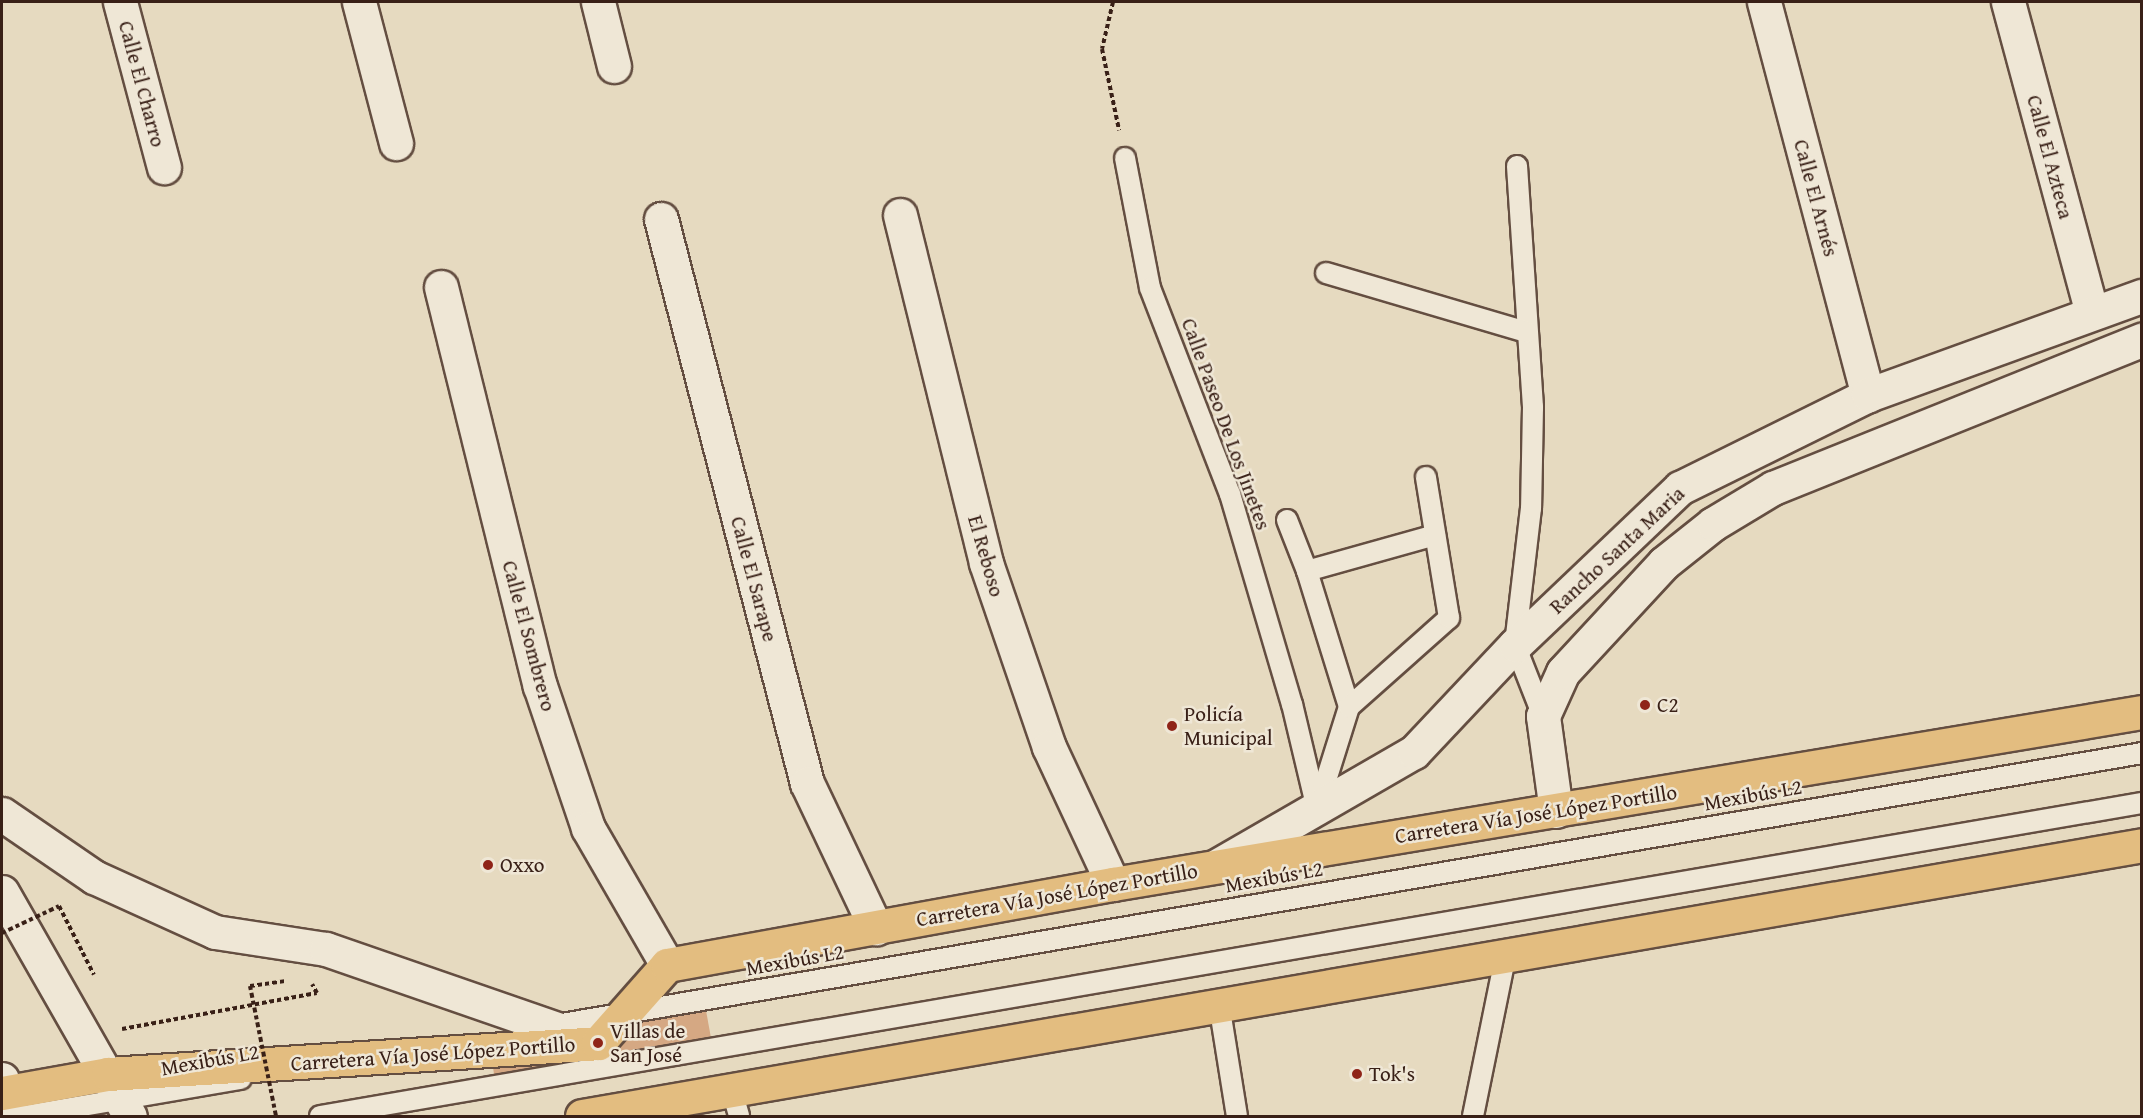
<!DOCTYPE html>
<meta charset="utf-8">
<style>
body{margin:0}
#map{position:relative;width:2143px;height:1118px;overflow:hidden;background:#e6dac0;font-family:"Gentium Book Plus",serif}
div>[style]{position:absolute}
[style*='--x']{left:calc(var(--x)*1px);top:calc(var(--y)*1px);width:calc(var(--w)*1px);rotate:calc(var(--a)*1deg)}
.building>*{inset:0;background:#d5a883}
.path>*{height:4px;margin-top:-2px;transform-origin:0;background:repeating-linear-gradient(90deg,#392017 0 4.5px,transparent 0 7.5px)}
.roads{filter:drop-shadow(2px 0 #644e41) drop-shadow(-2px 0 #644e41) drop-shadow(0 2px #644e41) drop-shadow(0 -2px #644e41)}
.service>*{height:20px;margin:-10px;padding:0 10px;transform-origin:10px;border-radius:10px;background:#efe7d6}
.minor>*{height:33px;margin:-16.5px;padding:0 16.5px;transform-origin:16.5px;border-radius:16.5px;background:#efe7d6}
.tertiary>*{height:33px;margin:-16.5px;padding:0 16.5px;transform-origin:16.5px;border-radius:16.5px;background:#efe7d6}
.secondary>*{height:33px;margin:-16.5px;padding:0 16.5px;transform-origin:16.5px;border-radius:16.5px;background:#efe7d6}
.primary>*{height:33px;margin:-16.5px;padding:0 16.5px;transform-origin:16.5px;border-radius:16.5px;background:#e3bd80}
.path-bridge>*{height:4px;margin-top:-2px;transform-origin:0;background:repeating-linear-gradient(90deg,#392017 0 4.5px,transparent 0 7.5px)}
.dots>*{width:16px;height:16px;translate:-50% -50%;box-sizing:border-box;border:3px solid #efe7d6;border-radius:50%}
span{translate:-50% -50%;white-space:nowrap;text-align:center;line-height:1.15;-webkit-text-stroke:5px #efe7d6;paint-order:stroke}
.street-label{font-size:21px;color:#392017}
.poi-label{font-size:21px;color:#392017}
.left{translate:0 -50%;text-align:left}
.frame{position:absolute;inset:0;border:3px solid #392017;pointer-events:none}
</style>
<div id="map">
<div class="building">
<i style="clip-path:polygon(705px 1005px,711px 1038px,494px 1074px,489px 1041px)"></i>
</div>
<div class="path">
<i style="--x:1113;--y:2;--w:48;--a:103.2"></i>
<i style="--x:1102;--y:49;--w:83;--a:78.1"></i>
<i style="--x:59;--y:906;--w:77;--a:63.1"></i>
<i style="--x:250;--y:986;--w:35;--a:-8"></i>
<i style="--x:122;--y:1029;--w:198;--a:-10.5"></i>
<i style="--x:317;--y:993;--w:10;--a:-119"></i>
</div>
<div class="roads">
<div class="service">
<i style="--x:1125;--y:158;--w:132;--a:79.1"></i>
<i style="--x:1150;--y:288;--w:221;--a:68.8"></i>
<i style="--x:1230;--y:494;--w:219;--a:73.6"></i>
<i style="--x:1292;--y:704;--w:108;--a:76.6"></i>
<i style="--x:1517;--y:166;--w:242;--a:86.2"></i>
<i style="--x:1533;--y:407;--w:101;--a:91.1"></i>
<i style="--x:1531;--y:508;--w:138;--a:96.7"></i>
<i style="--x:1515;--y:645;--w:76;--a:68.5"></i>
<i style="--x:1326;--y:273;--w:209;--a:16.4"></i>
<i style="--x:1287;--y:520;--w:55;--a:68.6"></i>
<i style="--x:1307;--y:571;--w:133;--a:-15.7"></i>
<i style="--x:1307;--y:571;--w:142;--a:72.8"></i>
<i style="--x:1317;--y:809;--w:107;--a:-72.6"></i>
<i style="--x:1349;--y:707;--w:134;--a:-41.7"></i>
<i style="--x:1449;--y:618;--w:143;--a:-99.3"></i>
<i style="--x:1219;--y:1004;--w:113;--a:80.9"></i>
<i style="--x:556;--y:1025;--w:1609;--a:-9.73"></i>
<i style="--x:732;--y:1091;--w:26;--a:74"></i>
<i style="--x:24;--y:1116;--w:220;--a:-9.7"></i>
<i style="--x:320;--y:1116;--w:1849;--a:-9.75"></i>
<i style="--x:1473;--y:1116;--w:165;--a:-78.5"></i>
</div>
<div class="minor">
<i style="--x:120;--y:2;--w:171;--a:75.1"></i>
<i style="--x:359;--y:2;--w:146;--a:75.3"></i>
<i style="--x:598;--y:2;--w:66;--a:76"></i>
<i style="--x:1764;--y:2;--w:407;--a:75.2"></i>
<i style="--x:2008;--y:2;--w:322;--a:74.9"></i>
<i style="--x:900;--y:215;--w:358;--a:76.1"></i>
<i style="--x:986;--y:563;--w:194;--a:71.1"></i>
<i style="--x:1049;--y:747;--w:151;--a:65"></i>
<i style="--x:661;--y:219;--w:583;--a:75.49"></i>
<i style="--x:807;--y:783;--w:161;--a:64.6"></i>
<i style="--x:441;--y:287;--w:411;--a:76.1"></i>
<i style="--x:540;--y:686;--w:150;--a:71.3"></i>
<i style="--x:588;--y:828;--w:158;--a:60"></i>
</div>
<div class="tertiary">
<i style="--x:1556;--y:811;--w:96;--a:-97.8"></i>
<i style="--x:1543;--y:716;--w:48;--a:-65.6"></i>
<i style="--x:1563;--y:672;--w:149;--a:-47.2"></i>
<i style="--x:1664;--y:563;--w:63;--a:-38.5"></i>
<i style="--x:1713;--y:524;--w:70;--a:-31"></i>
<i style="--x:1773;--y:488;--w:398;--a:-21.9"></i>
<i style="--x:1218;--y:865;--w:226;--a:-30"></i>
<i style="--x:1414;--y:752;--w:147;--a:-46.7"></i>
<i style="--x:1515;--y:645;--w:228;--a:-43.6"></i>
<i style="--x:1680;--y:488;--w:210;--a:-26.3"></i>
<i style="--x:1868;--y:395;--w:291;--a:-19.9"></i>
</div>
<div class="secondary">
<i style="--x:2;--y:814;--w:112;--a:34.4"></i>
<i style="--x:94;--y:877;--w:133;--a:24.4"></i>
<i style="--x:215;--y:932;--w:112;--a:8.7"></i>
<i style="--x:326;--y:949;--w:288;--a:19.1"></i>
<i style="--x:2;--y:892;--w:258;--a:60.3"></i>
<i style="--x:2;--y:1079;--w:38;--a:75"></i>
</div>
<div class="primary">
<i style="--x:2;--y:1093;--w:108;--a:-10.2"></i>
<i style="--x:108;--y:1074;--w:491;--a:-3.6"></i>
<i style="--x:598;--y:1043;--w:104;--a:-48.5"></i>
<i style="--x:667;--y:965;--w:453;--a:-10.3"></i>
<i style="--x:1113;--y:884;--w:1043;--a:-9.49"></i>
<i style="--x:582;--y:1116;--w:1583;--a:-9.85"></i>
</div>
</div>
<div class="path-bridge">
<i style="--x:2;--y:933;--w:63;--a:-25.3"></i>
<i style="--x:250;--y:986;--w:133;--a:78.7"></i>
</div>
<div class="dots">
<i style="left:1645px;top:705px;background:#8f2418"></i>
<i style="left:1172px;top:726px;background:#8f2418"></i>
<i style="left:488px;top:865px;background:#8f2418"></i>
<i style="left:598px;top:1043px;background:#8f2418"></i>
<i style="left:1357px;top:1074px;background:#8f2418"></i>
</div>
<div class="street-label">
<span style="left:142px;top:84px;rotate:75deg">Calle El Charro</span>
<span style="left:2050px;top:157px;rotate:75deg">Calle El Azteca</span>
<span style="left:1816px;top:198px;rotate:75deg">Calle El Arnés</span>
<span style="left:1226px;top:424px;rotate:70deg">Calle Paseo De Los Jinetes</span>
<span style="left:1617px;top:550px;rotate:-43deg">Rancho Santa Maria</span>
<span style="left:986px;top:556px;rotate:74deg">El Reboso</span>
<span style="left:754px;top:579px;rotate:75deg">Calle El Sarape</span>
<span style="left:529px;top:636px;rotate:75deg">Calle El Sombrero</span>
<span style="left:1753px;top:795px;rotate:-10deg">Mexibús L2</span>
<span style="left:1536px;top:814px;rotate:-9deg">Carretera Vía José López Portillo</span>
<span style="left:1274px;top:877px;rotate:-10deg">Mexibús L2</span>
<span style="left:1057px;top:895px;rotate:-10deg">Carretera Vía José López Portillo</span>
<span style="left:795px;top:960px;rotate:-10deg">Mexibús L2</span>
<span style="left:433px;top:1054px;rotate:-4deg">Carretera Vía José López Portillo</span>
<span style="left:210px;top:1060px;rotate:-10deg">Mexibús L2</span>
</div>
<div class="poi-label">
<span class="left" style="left:1657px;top:705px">C2</span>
<span class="left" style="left:1184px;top:726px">Policía<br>Municipal</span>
<span class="left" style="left:500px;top:865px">Oxxo</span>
<span class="left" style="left:610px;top:1043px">Villas de<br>San José</span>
<span class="left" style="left:1369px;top:1074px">Tok's</span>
</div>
<div class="frame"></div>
</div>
